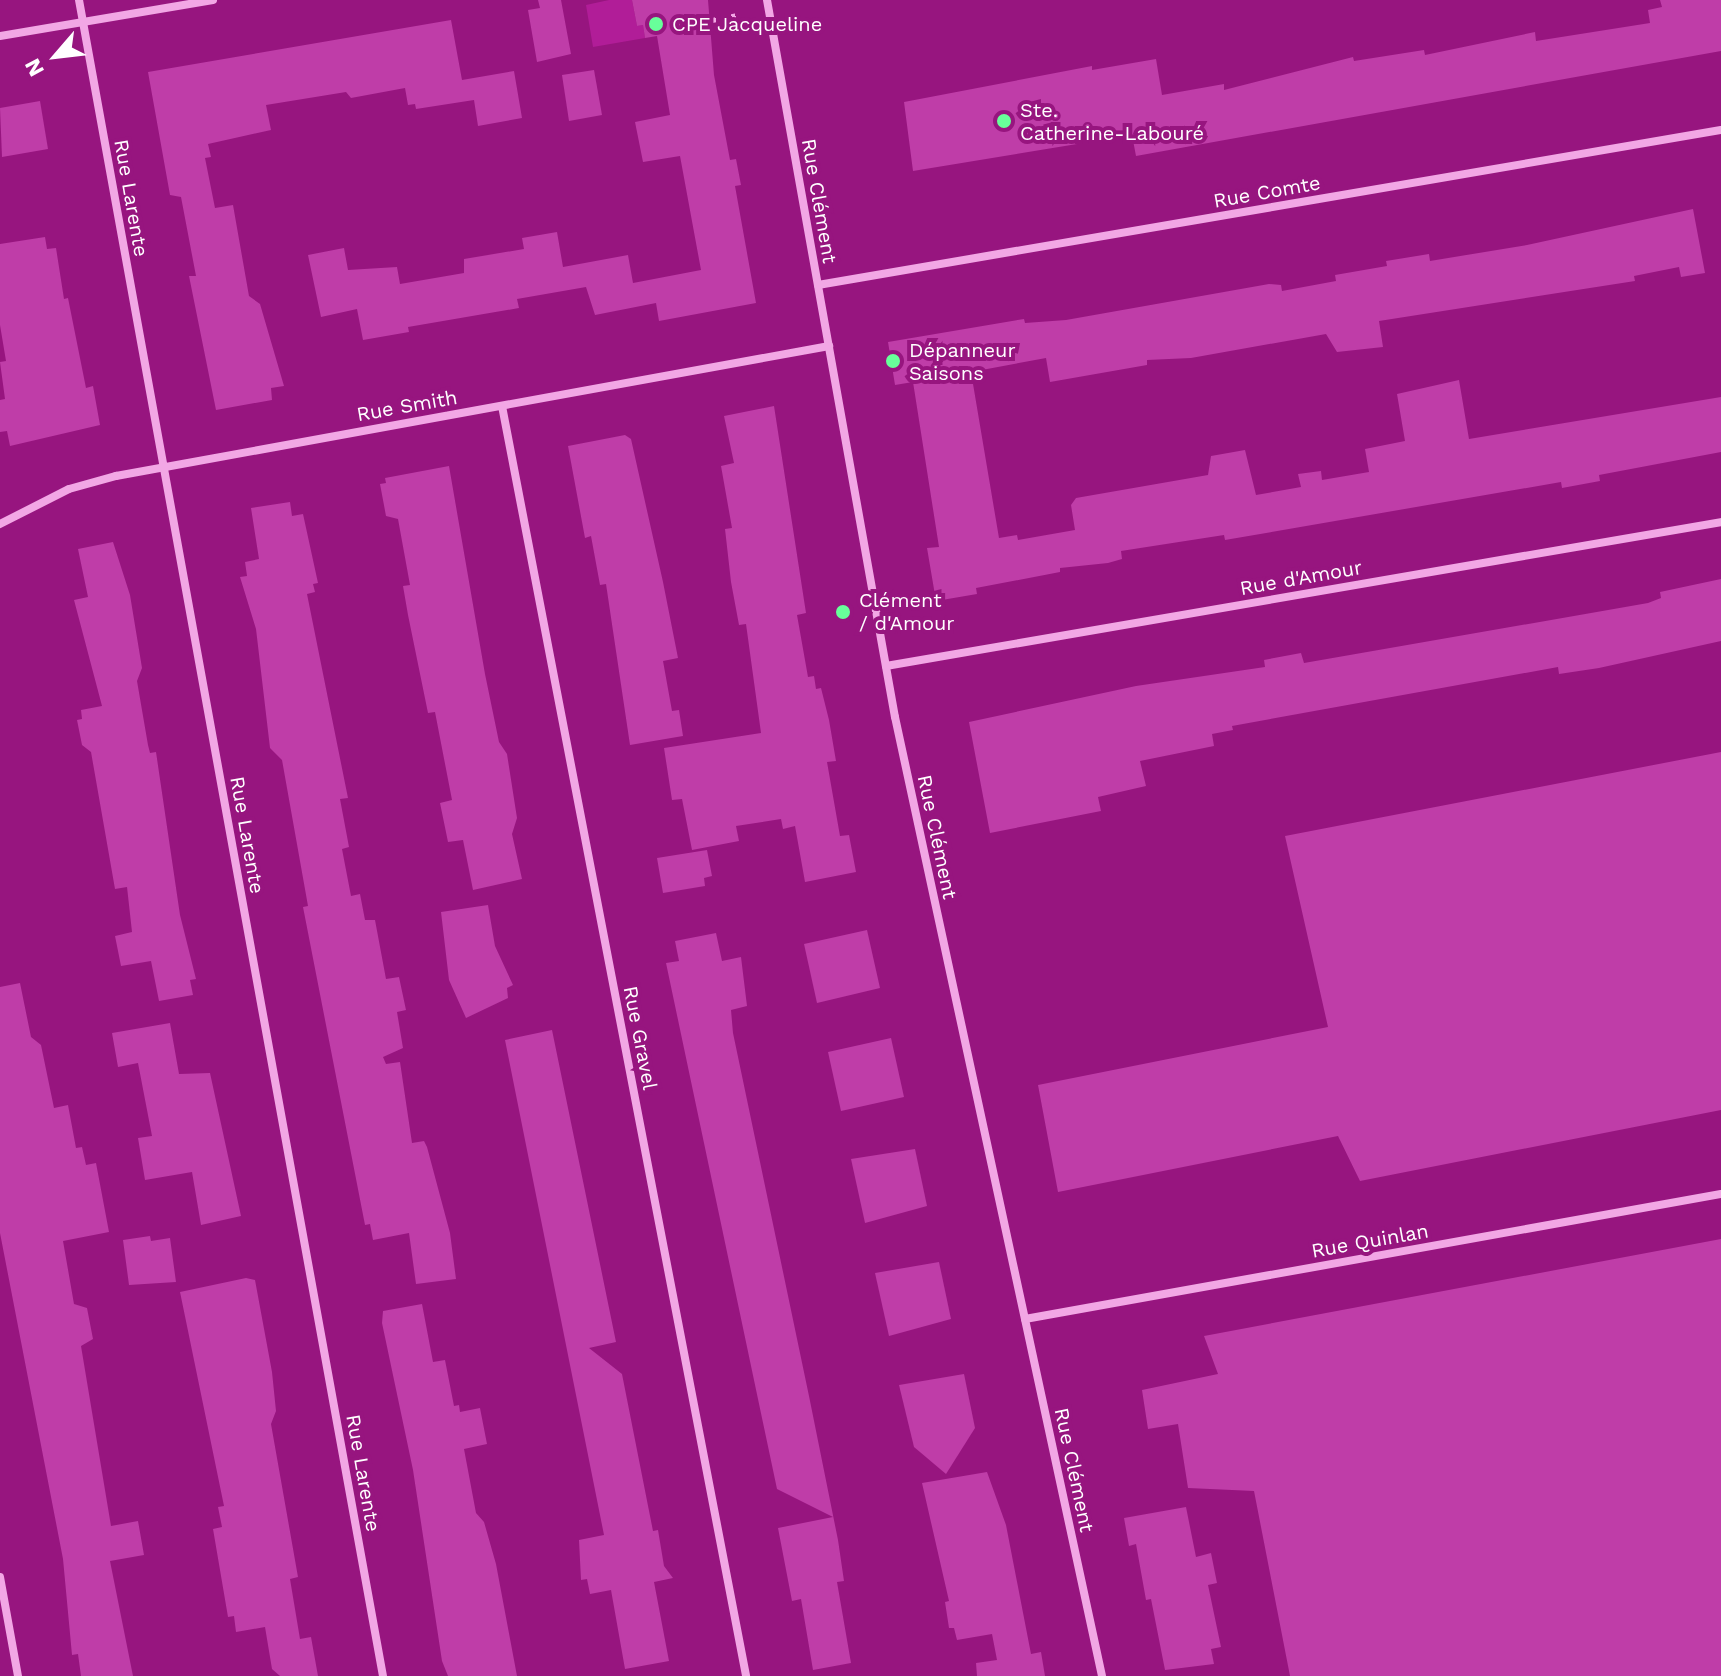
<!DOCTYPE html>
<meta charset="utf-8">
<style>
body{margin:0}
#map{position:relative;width:1721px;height:1676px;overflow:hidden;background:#97157f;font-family:"Work Sans",sans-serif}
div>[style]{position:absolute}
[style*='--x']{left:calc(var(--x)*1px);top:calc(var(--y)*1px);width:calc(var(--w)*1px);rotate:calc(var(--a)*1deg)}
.green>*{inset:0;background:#b11d98}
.building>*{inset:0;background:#bf3da8}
.path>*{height:5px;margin-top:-2.5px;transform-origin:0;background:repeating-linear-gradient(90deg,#f2a7e5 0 4px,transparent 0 10px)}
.street>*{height:8px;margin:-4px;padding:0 4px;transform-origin:4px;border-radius:4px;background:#f2a7e5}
.dots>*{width:22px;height:22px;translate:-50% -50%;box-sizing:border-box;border:4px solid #97157f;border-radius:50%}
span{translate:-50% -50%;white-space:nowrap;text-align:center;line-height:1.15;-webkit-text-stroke:8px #97157f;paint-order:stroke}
.poi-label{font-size:20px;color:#fff}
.left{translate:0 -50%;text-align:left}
.street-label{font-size:20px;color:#fff}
.north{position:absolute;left:16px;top:16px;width:80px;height:80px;-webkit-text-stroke:6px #97157f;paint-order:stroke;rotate:242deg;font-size:22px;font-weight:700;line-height:32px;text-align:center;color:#fff}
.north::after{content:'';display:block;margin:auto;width:28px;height:36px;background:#fff;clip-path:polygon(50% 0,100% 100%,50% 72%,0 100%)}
</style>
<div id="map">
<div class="green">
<i style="clip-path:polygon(609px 0,632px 0,637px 26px,643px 25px,645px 38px,593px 47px,586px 5px)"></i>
</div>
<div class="building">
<i style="clip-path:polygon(538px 0,561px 0,571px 54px,537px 62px,528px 10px,540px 8px)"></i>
<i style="clip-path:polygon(632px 0,708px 0,714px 75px,730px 160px,736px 159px,741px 185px,735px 186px,756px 303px,659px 321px,656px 303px,595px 315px,586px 287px,517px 299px,519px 308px,408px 327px,409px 332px,363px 340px,357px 309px,321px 317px,308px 255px,344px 248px,348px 270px,397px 267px,400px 284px,464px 273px,464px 259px,524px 249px,522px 238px,557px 232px,563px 267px,628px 255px,633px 283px,701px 270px,680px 156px,643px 162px,635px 122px,670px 115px,657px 36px,645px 38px,643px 25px,637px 26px)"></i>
<i style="clip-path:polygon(1660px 0,1721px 0,1721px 51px,1136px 156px,1132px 135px,913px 171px,904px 102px,1092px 66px,1092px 70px,1156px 59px,1162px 95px,1224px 84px,1224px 90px,1353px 57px,1354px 61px,1424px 50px,1425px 55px,1535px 32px,1536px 41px,1650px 23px,1648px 10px,1662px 7px)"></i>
<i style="clip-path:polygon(451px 20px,462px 80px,514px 71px,522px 118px,478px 126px,474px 100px,416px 109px,415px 104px,408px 105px,405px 88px,351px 98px,346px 92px,266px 105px,271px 130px,208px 144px,211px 157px,205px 158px,215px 208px,233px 205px,249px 296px,260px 304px,284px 386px,271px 388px,272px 400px,216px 410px,189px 276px,196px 276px,181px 197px,170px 195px,148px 72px)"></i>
<i style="clip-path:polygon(594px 70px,602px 115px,569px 121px,562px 75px)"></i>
<i style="clip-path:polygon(40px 101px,48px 149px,2px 157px,0 108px)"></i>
<i style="clip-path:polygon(1693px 209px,1705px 273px,1681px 277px,1679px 267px,1634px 276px,1635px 281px,1379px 321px,1383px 347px,1337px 352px,1326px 334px,1191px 358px,1147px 360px,1147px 365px,1050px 382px,1046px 358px,971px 372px,999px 538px,1017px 535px,1018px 540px,1075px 530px,1071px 505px,1076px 498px,1208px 475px,1211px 456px,1245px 450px,1256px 495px,1301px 487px,1298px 474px,1321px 471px,1322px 480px,1369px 472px,1365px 449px,1405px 441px,1397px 394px,1459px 380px,1469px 439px,1721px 397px,1721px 452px,1599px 475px,1600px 481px,1562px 488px,1561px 482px,1225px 540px,1224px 535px,1121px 551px,1122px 559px,1108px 563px,1060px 568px,1060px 572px,976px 588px,977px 594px,936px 601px,927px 548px,939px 547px,913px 382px,895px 385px,888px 342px,1024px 319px,1025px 323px,1066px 320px,1269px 284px,1281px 285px,1282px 291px,1336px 281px,1335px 275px,1387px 266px,1386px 261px,1429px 254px,1430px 261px,1527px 245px)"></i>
<i style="clip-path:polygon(45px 237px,47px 249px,56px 248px,64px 299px,68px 298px,86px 388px,93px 386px,100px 425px,10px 446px,7px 431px,0 432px,0 400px,5px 399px,0 362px,6px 361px,0 325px,0 244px)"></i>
<i style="clip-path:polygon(774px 406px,806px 613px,797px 615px,808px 677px,814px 676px,816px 689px,821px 688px,829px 720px,836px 761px,827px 762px,840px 836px,849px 835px,856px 872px,805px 882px,795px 826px,783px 829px,781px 819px,736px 826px,739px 841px,692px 850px,682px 799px,672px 800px,664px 748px,761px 733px,746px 624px,739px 625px,731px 582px,725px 529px,732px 528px,721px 466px,734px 463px,724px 416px)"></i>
<i style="clip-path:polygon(625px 435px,631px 439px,663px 582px,678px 658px,663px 661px,672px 711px,679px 710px,683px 736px,630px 745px,606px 584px,600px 585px,591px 536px,585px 538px,568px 446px)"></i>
<i style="clip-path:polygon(449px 466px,485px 674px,499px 742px,507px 754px,517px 818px,512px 834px,522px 879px,473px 890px,463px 840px,448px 842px,440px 803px,452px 800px,435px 712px,428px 713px,408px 615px,403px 586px,410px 585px,398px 519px,386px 516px,380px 484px,386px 483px,385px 478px)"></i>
<i style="clip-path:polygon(290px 502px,292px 516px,303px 514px,318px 583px,313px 584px,315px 592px,307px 594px,348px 798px,340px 799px,349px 847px,342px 849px,351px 896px,360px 894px,365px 920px,375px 920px,386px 979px,399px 977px,406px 1010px,397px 1012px,403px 1048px,383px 1057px,386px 1064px,400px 1062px,412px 1143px,424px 1141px,427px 1147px,450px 1233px,456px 1279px,416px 1284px,409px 1233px,373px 1240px,370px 1224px,365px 1225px,303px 907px,308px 906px,282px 760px,270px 748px,256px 629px,240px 577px,247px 576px,245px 562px,259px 559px,251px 508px)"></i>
<i style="clip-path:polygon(113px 542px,130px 595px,142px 668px,137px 681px,148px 745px,150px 753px,156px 752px,180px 915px,196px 979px,190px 980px,193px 995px,159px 1001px,151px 961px,121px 966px,115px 936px,132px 932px,127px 887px,115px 889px,91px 752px,82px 745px,77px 720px,82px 719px,81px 710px,102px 706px,74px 600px,88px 597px,78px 549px)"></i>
<i style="clip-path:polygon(1721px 579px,1721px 641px,1599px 668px,1559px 674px,1558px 667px,1232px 726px,1233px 730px,1212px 734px,1214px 746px,1140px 761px,1146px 786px,1098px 797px,1101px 811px,990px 833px,969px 722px,1136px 686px,1265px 667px,1264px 660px,1301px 653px,1304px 663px,1648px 603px,1661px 598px,1660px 592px)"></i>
<i style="clip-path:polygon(1721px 752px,1721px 1110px,1360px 1181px,1338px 1136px,1058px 1192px,1038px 1085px,1328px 1027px,1285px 836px)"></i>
<i style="clip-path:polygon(707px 850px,712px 876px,704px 878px,705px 886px,663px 893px,657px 858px)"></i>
<i style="clip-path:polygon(488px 905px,495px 946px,513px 985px,507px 988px,508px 998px,466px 1018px,449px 980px,441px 912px)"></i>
<i style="clip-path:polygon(867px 930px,880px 988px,817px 1003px,804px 944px)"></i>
<i style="clip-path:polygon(716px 933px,722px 961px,741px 957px,747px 1006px,731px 1010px,733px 1033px,809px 1396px,838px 1540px,844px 1581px,837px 1582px,851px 1663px,813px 1670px,801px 1599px,792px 1601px,778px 1528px,833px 1517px,777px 1489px,666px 963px,679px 961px,675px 941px)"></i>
<i style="clip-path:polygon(20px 983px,31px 1037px,41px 1045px,54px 1108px,68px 1105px,76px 1148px,82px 1147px,86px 1165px,96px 1163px,109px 1232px,63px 1241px,74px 1304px,87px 1308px,93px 1339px,81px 1346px,111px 1526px,138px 1521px,144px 1555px,110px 1561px,133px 1676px,81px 1676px,78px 1654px,72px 1655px,63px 1559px,0 1233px,0 987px)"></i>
<i style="clip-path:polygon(170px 1023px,179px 1074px,210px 1073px,241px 1216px,201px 1225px,192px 1172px,145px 1180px,138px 1138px,152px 1136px,138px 1063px,118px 1067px,112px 1033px)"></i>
<i style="clip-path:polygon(552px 1030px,616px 1342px,589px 1348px,622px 1374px,653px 1531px,658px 1530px,664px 1566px,673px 1578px,654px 1582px,669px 1661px,625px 1669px,611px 1590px,590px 1594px,587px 1579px,581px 1580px,579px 1540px,604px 1535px,505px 1040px)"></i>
<i style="clip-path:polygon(891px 1038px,904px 1097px,841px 1111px,828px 1052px)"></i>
<i style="clip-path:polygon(915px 1149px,927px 1206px,865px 1223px,851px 1159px)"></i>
<i style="clip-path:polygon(150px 1236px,151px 1241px,170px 1238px,176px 1282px,129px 1285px,123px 1240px)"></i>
<i style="clip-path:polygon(1721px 1239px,1721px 1676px,1290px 1676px,1254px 1491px,1188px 1488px,1178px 1424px,1148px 1429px,1142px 1390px,1218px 1374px,1204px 1336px)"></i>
<i style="clip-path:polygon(939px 1262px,951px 1319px,889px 1336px,875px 1273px)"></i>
<i style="clip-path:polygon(246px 1278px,255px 1280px,272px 1372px,276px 1411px,271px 1424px,298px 1577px,290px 1579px,300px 1639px,311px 1637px,318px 1676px,280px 1676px,272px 1669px,265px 1627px,236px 1632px,234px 1616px,228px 1617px,213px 1529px,222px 1527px,218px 1507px,224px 1506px,180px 1292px)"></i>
<i style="clip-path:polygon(422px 1304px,433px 1362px,445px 1360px,454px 1406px,459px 1405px,460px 1412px,480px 1408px,487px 1444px,464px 1449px,476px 1513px,484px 1522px,496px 1564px,517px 1676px,448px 1676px,442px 1661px,413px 1470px,382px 1323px,383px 1311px)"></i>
<i style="clip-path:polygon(964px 1374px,975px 1428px,946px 1474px,914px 1447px,899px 1385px)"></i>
<i style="clip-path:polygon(987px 1472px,1006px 1525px,1031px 1654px,1041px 1652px,1045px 1676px,977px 1676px,976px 1663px,997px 1660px,992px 1634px,957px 1640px,954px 1628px,949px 1628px,945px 1602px,949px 1601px,922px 1483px)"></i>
<i style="clip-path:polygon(1186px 1507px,1196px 1557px,1211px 1553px,1217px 1583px,1208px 1585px,1221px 1647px,1211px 1649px,1214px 1664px,1165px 1670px,1151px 1599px,1146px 1600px,1136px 1544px,1129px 1546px,1124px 1518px)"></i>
</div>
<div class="path">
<i style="--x:712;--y:20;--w:25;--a:-11"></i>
</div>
<div class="street">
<i style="--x:79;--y:0;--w:1703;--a:79.72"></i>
<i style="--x:767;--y:0;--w:728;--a:79.88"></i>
<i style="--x:895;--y:717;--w:981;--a:77.82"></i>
<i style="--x:0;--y:36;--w:216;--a:-9.6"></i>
<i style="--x:818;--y:285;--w:916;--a:-9.74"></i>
<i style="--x:502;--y:406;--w:1293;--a:79.12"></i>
<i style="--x:0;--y:524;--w:77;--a:-26.9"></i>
<i style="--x:69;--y:489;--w:49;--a:-15.5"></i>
<i style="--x:116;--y:476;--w:725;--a:-10.33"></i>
<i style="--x:886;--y:666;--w:847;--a:-9.78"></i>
<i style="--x:1025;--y:1319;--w:707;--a:-10.18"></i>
<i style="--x:0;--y:1577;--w:101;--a:79.7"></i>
</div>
<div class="dots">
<i style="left:656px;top:24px;background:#68ff9a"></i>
<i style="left:1004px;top:121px;background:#68ff9a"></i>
<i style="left:893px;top:361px;background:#68ff9a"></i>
<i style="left:843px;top:612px;background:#68ff9a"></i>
</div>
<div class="poi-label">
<span class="left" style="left:672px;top:24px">CPE Jacqueline</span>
<span class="left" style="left:1020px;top:122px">Ste.<br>Catherine-Labouré</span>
<span class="left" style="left:909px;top:362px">Dépanneur<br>Saisons</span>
<span class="left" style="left:859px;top:612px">Clément<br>/ d'Amour</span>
</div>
<div class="street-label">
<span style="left:1267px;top:192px;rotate:-10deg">Rue Comte</span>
<span style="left:131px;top:198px;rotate:80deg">Rue Larente</span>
<span style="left:819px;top:201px;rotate:80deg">Rue Clément</span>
<span style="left:407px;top:406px;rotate:-10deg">Rue Smith</span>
<span style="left:1301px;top:578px;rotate:-10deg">Rue d'Amour</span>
<span style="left:247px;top:835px;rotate:80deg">Rue Larente</span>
<span style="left:937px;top:837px;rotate:78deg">Rue Clément</span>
<span style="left:640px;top:1038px;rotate:79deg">Rue Gravel</span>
<span style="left:1370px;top:1241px;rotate:-10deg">Rue Quinlan</span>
<span style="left:1074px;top:1470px;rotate:78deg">Rue Clément</span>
<span style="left:363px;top:1473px;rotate:80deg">Rue Larente</span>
</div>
<div class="north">N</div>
</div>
